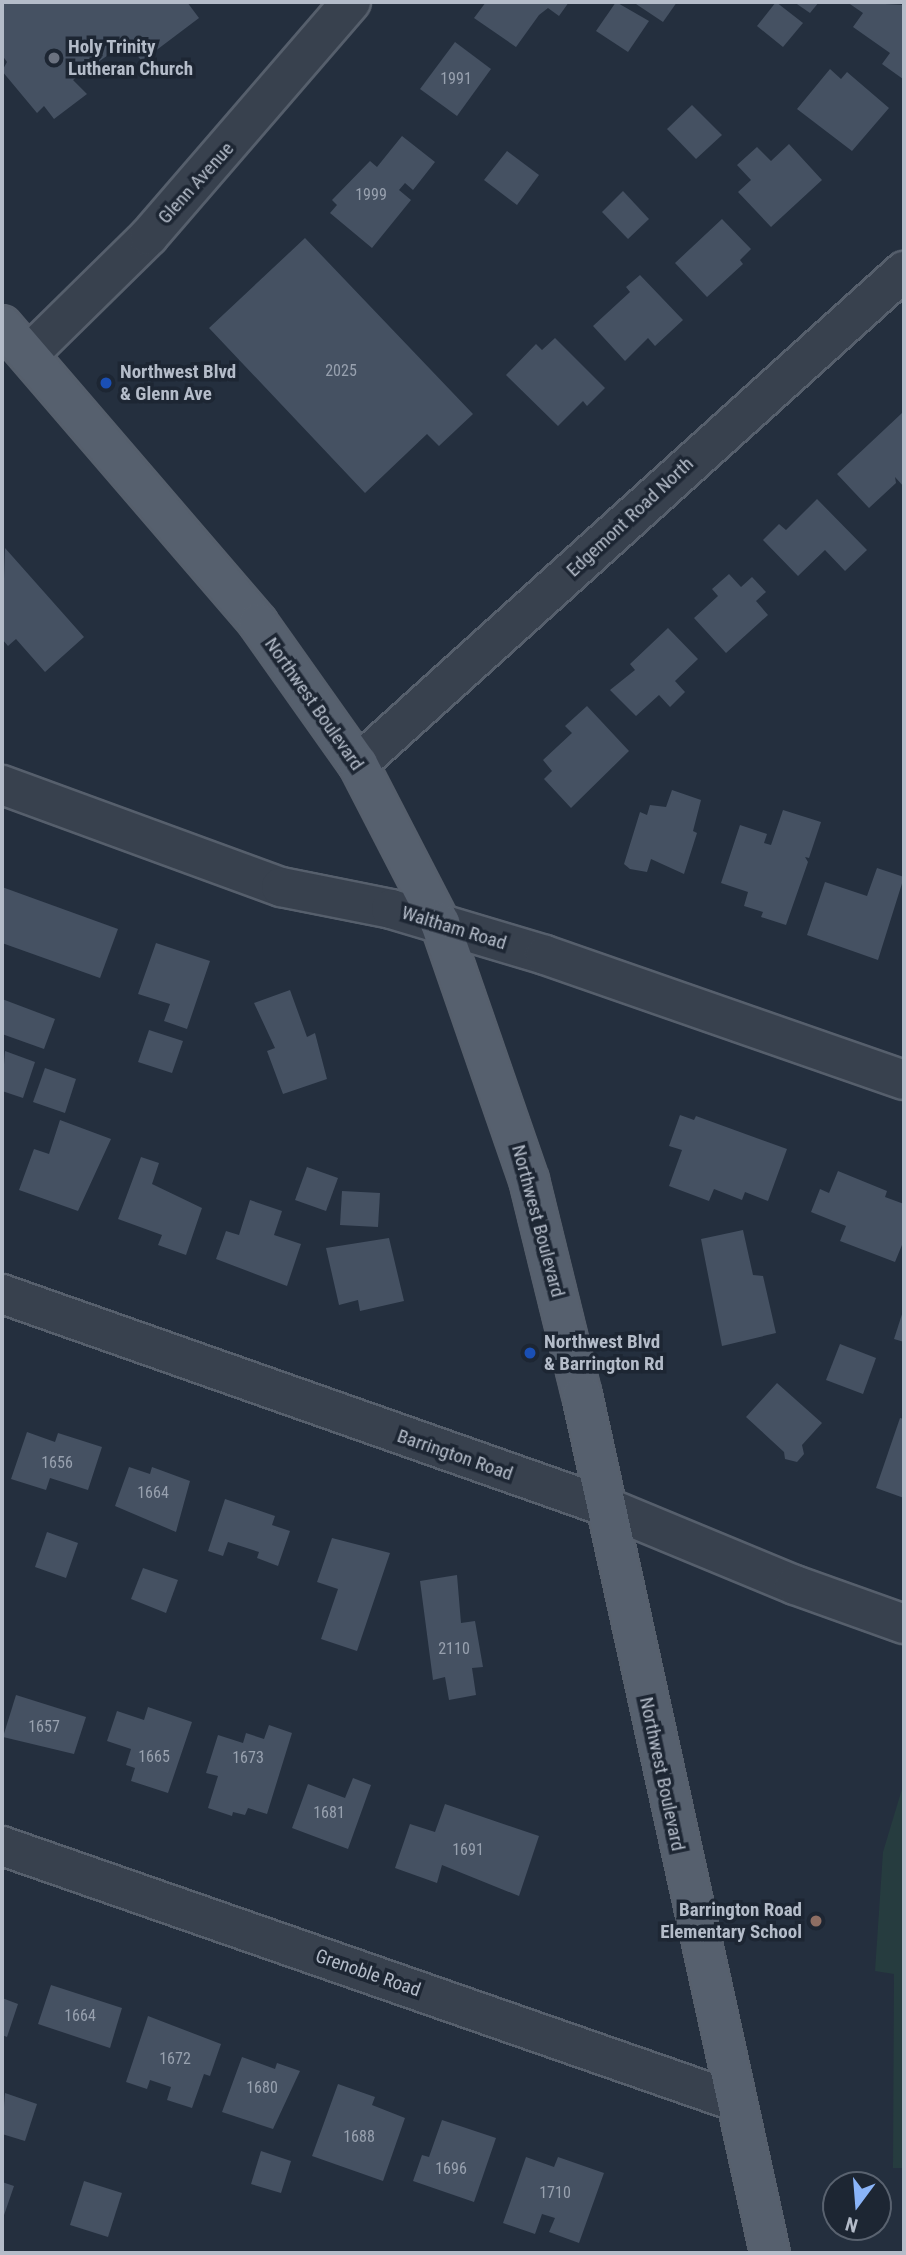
<!DOCTYPE html>
<style>
body{margin:0}
#map{position:relative;width:906px;height:2255px;overflow:hidden;background:#242f3e;font-family:"Roboto Condensed",sans-serif}
div>[style]{position:absolute}
[style*='--x']{left:calc(var(--x)*1px);top:calc(var(--y)*1px);width:calc(var(--w)*1px);rotate:calc(var(--a)*1deg)}
.green>*{inset:0;background:#263c3f}
.building>*{inset:0;background:#455162}
.roads{filter:drop-shadow(2px 0 #565f6c) drop-shadow(-2px 0 #565f6c) drop-shadow(0 2px #565f6c) drop-shadow(0 -2px #565f6c)}
.minor>*{height:38px;margin:-19px;padding:0 19px;transform-origin:19px;border-radius:19px;background:#38414e}
.major>*{height:38px;margin:-19px;padding:0 19px;transform-origin:19px;border-radius:19px;background:#56606e}
.dots>*{width:19px;height:19px;translate:-50% -50%;box-sizing:border-box;border:4px solid #1d2633;border-radius:50%}
span{translate:-50% -50%;white-space:nowrap;text-align:center;line-height:1.15;-webkit-text-stroke:7px #1d2633;paint-order:stroke}
.number-label{font-size:16px;color:#98a1af}
.number-label span{-webkit-text-stroke-width:0}
.poi-label{font-size:19px;color:#b4bcc9;font-weight:700}
.left{translate:0 -50%;text-align:left}
.right{translate:-100% -50%;text-align:right}
.street-label{font-size:19px;color:#b4bcc9}
.frame{position:absolute;inset:0;border:4px solid #b4bcc9;pointer-events:none}
.north{position:absolute;left:822px;top:2171px;width:70px;height:70px;box-sizing:border-box;background:#1d2633;border:2px solid #59626f;border-radius:50%;rotate:196deg;font-size:19px;font-weight:700;line-height:28px;text-align:center;color:#b4bcc9}
.north::after{content:'';display:block;margin:auto;width:24px;height:32px;background:#8ab4f8;clip-path:polygon(50% 0,100% 100%,50% 72%,0 100%)}
</style>
<div id="map">
<div class="green">
<i style="clip-path:polygon(902px 1789px,904px 1790px,904px 2168px,893px 2168px,894px 1974px,875px 1971px,883px 1852px)"></i>
</div>
<div class="building">
<i style="clip-path:polygon(2px 2px,187px 2px,199px 18px,142px 61px,125px 43px,73px 80px,87px 94px,54px 119px,44px 106px,37px 113px,2px 71px,7px 62px,2px 55px)"></i>
<i style="clip-path:polygon(486px 2px,569px 2px,559px 16px,548px 8px,539px 15px,516px 47px,474px 18px)"></i>
<i style="clip-path:polygon(616px 2px,649px 21px,628px 52px,596px 31px)"></i>
<i style="clip-path:polygon(633px 2px,677px 2px,663px 22px)"></i>
<i style="clip-path:polygon(776px 2px,803px 23px,783px 47px,757px 26px)"></i>
<i style="clip-path:polygon(794px 2px,819px 2px,810px 13px)"></i>
<i style="clip-path:polygon(847px 2px,904px 5px,903px 79px,882px 64px,890px 53px,853px 27px,863px 13px)"></i>
<i style="clip-path:polygon(455px 42px,491px 69px,457px 116px,420px 89px)"></i>
<i style="clip-path:polygon(830px 69px,841px 79px,847px 72px,889px 108px,852px 151px,797px 109px)"></i>
<i style="clip-path:polygon(692px 105px,722px 135px,696px 159px,667px 129px)"></i>
<i style="clip-path:polygon(402px 136px,435px 162px,413px 190px,405px 183px,399px 190px,411px 200px,372px 248px,330px 213px,337px 205px,332px 200px,370px 161px,377px 167px)"></i>
<i style="clip-path:polygon(789px 144px,822px 180px,771px 227px,738px 192px,751px 180px,737px 165px,757px 147px,771px 161px)"></i>
<i style="clip-path:polygon(507px 151px,539px 175px,517px 205px,484px 180px)"></i>
<i style="clip-path:polygon(623px 191px,649px 219px,628px 239px,602px 212px)"></i>
<i style="clip-path:polygon(722px 219px,751px 249px,740px 260px,743px 264px,707px 297px,675px 263px)"></i>
<i style="clip-path:polygon(305px 238px,473px 414px,439px 446px,427px 434px,365px 493px,209px 328px)"></i>
<i style="clip-path:polygon(640px 275px,683px 320px,655px 346px,648px 338px,625px 361px,593px 326px,630px 292px,626px 287px)"></i>
<i style="clip-path:polygon(555px 338px,605px 388px,587px 406px,583px 401px,558px 426px,506px 375px,536px 344px,542px 350px)"></i>
<i style="clip-path:polygon(902px 413px,904px 487px,895px 477px,896px 483px,869px 508px,837px 474px)"></i>
<i style="clip-path:polygon(817px 499px,867px 550px,845px 571px,825px 550px,798px 576px,763px 540px,779px 524px,786px 530px)"></i>
<i style="clip-path:polygon(5px 548px,84px 637px,45px 672px,16px 639px,8px 646px,2px 639px)"></i>
<i style="clip-path:polygon(729px 574px,741px 587px,752px 577px,766px 592px,756px 601px,768px 615px,726px 653px,694px 618px,718px 596px,712px 589px)"></i>
<i style="clip-path:polygon(668px 628px,698px 659px,675px 681px,685px 692px,670px 707px,659px 695px,636px 716px,610px 690px,635px 670px,630px 664px)"></i>
<i style="clip-path:polygon(587px 706px,629px 751px,571px 808px,544px 779px,552px 771px,543px 760px,572px 733px,565px 726px)"></i>
<i style="clip-path:polygon(672px 790px,701px 800px,693px 831px,697px 833px,684px 874px,651px 859px,647px 872px,630px 869px,624px 864px,640px 812px,647px 815px,650px 805px,666px 807px)"></i>
<i style="clip-path:polygon(783px 810px,821px 822px,809px 858px,805px 857px,808px 862px,786px 925px,761px 917px,763px 912px,744px 906px,748px 892px,721px 883px,740px 825px,767px 834px,764px 843px,771px 845px)"></i>
<i style="clip-path:polygon(877px 868px,904px 877px,878px 960px,807px 935px,825px 882px,867px 896px)"></i>
<i style="clip-path:polygon(2px 887px,118px 929px,100px 978px,2px 943px)"></i>
<i style="clip-path:polygon(156px 943px,210px 961px,187px 1029px,164px 1021px,170px 1004px,138px 994px)"></i>
<i style="clip-path:polygon(290px 990px,307px 1037px,315px 1033px,327px 1079px,283px 1094px,267px 1051px,275px 1048px,254px 1003px)"></i>
<i style="clip-path:polygon(2px 999px,55px 1019px,44px 1049px,2px 1034px)"></i>
<i style="clip-path:polygon(149px 1030px,183px 1041px,172px 1073px,138px 1062px)"></i>
<i style="clip-path:polygon(5px 1051px,35px 1062px,23px 1098px,2px 1091px)"></i>
<i style="clip-path:polygon(45px 1068px,76px 1079px,65px 1113px,33px 1102px)"></i>
<i style="clip-path:polygon(680px 1115px,694px 1120px,696px 1116px,787px 1149px,768px 1201px,745px 1192px,742px 1200px,714px 1189px,709px 1201px,669px 1186px,682px 1150px,669px 1146px)"></i>
<i style="clip-path:polygon(60px 1120px,111px 1139px,78px 1211px,19px 1190px,34px 1149px,49px 1154px)"></i>
<i style="clip-path:polygon(141px 1157px,159px 1163px,152px 1184px,202px 1208px,186px 1255px,158px 1245px,162px 1235px,118px 1219px)"></i>
<i style="clip-path:polygon(307px 1167px,338px 1178px,326px 1211px,295px 1200px)"></i>
<i style="clip-path:polygon(838px 1171px,887px 1191px,885px 1197px,904px 1204px,904px 1240px,895px 1262px,840px 1241px,846px 1226px,811px 1212px,820px 1189px,829px 1193px)"></i>
<i style="clip-path:polygon(342px 1191px,380px 1193px,378px 1227px,340px 1225px)"></i>
<i style="clip-path:polygon(250px 1200px,282px 1211px,274px 1235px,301px 1244px,287px 1286px,216px 1259px,226px 1231px,239px 1235px)"></i>
<i style="clip-path:polygon(743px 1230px,753px 1275px,763px 1276px,776px 1333px,722px 1346px,701px 1239px)"></i>
<i style="clip-path:polygon(389px 1238px,404px 1301px,360px 1311px,358px 1300px,339px 1305px,326px 1248px)"></i>
<i style="clip-path:polygon(904px 1308px,904px 1342px,894px 1339px)"></i>
<i style="clip-path:polygon(840px 1344px,876px 1358px,863px 1394px,826px 1380px)"></i>
<i style="clip-path:polygon(777px 1383px,822px 1423px,802px 1445px,804px 1454px,797px 1462px,785px 1459px,784px 1452px,746px 1417px)"></i>
<i style="clip-path:polygon(900px 1418px,904px 1419px,904px 1498px,876px 1488px)"></i>
<i style="clip-path:polygon(27px 1432px,55px 1442px,58px 1433px,102px 1447px,88px 1490px,50px 1478px,46px 1490px,11px 1479px)"></i>
<i style="clip-path:polygon(129px 1467px,150px 1474px,152px 1467px,190px 1481px,176px 1532px,115px 1506px)"></i>
<i style="clip-path:polygon(225px 1499px,275px 1516px,272px 1525px,290px 1531px,278px 1566px,257px 1558px,259px 1552px,228px 1542px,223px 1556px,208px 1551px)"></i>
<i style="clip-path:polygon(47px 1532px,78px 1543px,66px 1578px,35px 1567px)"></i>
<i style="clip-path:polygon(332px 1538px,390px 1553px,357px 1651px,321px 1639px,338px 1589px,317px 1582px)"></i>
<i style="clip-path:polygon(143px 1568px,178px 1580px,166px 1613px,131px 1599px)"></i>
<i style="clip-path:polygon(457px 1575px,461px 1623px,475px 1621px,483px 1667px,472px 1668px,476px 1695px,449px 1700px,445px 1677px,433px 1680px,420px 1581px)"></i>
<i style="clip-path:polygon(16px 1695px,86px 1717px,74px 1754px,3px 1737px)"></i>
<i style="clip-path:polygon(148px 1707px,192px 1722px,168px 1793px,131px 1781px,135px 1768px,126px 1765px,131px 1749px,107px 1741px,117px 1711px,144px 1720px)"></i>
<i style="clip-path:polygon(269px 1725px,292px 1733px,267px 1814px,248px 1808px,245px 1815px,233px 1812px,232px 1816px,208px 1808px,218px 1776px,206px 1773px,218px 1735px,243px 1743px,246px 1733px,264px 1739px)"></i>
<i style="clip-path:polygon(353px 1778px,371px 1785px,348px 1849px,292px 1828px,308px 1784px,345px 1798px)"></i>
<i style="clip-path:polygon(445px 1804px,539px 1836px,519px 1896px,442px 1865px,437px 1883px,395px 1868px,410px 1824px,435px 1832px)"></i>
<i style="clip-path:polygon(51px 1985px,122px 2008px,110px 2048px,38px 2024px)"></i>
<i style="clip-path:polygon(2px 1998px,18px 2004px,7px 2037px,2px 2035px)"></i>
<i style="clip-path:polygon(148px 2016px,221px 2044px,210px 2076px,204px 2074px,192px 2108px,167px 2100px,171px 2087px,150px 2080px,147px 2089px,126px 2082px)"></i>
<i style="clip-path:polygon(242px 2057px,275px 2069px,277px 2063px,300px 2071px,273px 2129px,222px 2112px)"></i>
<i style="clip-path:polygon(338px 2084px,375px 2097px,372px 2105px,405px 2118px,383px 2181px,312px 2156px)"></i>
<i style="clip-path:polygon(5px 2093px,37px 2104px,25px 2141px,2px 2134px)"></i>
<i style="clip-path:polygon(442px 2120px,496px 2138px,474px 2202px,413px 2181px,422px 2155px,429px 2157px)"></i>
<i style="clip-path:polygon(261px 2151px,291px 2161px,281px 2193px,251px 2184px)"></i>
<i style="clip-path:polygon(526px 2157px,554px 2167px,558px 2157px,604px 2173px,579px 2243px,549px 2232px,555px 2218px,542px 2214px,535px 2234px,503px 2223px)"></i>
<i style="clip-path:polygon(84px 2181px,122px 2193px,108px 2237px,70px 2225px)"></i>
<i style="clip-path:polygon(2px 2182px,14px 2186px,2px 2221px)"></i>
</div>
<div class="roads">
<div class="minor">
<i style="--x:29;--y:354;--w:168;--a:-44.5"></i>
<i style="--x:149;--y:236;--w:309;--a:-49.2"></i>
<i style="--x:358;--y:764;--w:736;--a:-42.08"></i>
<i style="--x:2;--y:785;--w:297;--a:20.1"></i>
<i style="--x:281;--y:887;--w:112;--a:11.3"></i>
<i style="--x:391;--y:909;--w:161;--a:16.6"></i>
<i style="--x:545;--y:955;--w:380;--a:19.2"></i>
<i style="--x:2;--y:1294;--w:638;--a:19.4"></i>
<i style="--x:604;--y:1506;--w:207;--a:22.5"></i>
<i style="--x:795;--y:1585;--w:116;--a:19.7"></i>
<i style="--x:2;--y:1846;--w:775;--a:19.21"></i>
</div>
<div class="major">
<i style="--x:2;--y:325;--w:393;--a:49.3"></i>
<i style="--x:258;--y:623;--w:173;--a:54.7"></i>
<i style="--x:358;--y:764;--w:179;--a:62.7"></i>
<i style="--x:440;--y:923;--w:272;--a:70.9"></i>
<i style="--x:529;--y:1180;--w:221;--a:76.2"></i>
<i style="--x:582;--y:1395;--w:878;--a:77.64"></i>
</div>
</div>
<div class="dots">
<i style="left:54px;top:58px;background:#6b7280"></i>
<i style="left:106px;top:383px;background:#1a4fb4"></i>
<i style="left:530px;top:1353px;background:#1a4fb4"></i>
<i style="left:816px;top:1921px;background:#8d6e63"></i>
</div>
<div class="number-label">
<span style="left:456px;top:79px">1991</span>
<span style="left:371px;top:195px">1999</span>
<span style="left:341px;top:371px">2025</span>
<span style="left:57px;top:1463px">1656</span>
<span style="left:153px;top:1493px">1664</span>
<span style="left:454px;top:1649px">2110</span>
<span style="left:44px;top:1727px">1657</span>
<span style="left:154px;top:1757px">1665</span>
<span style="left:248px;top:1758px">1673</span>
<span style="left:329px;top:1813px">1681</span>
<span style="left:468px;top:1850px">1691</span>
<span style="left:80px;top:2016px">1664</span>
<span style="left:175px;top:2059px">1672</span>
<span style="left:262px;top:2088px">1680</span>
<span style="left:359px;top:2137px">1688</span>
<span style="left:451px;top:2169px">1696</span>
<span style="left:555px;top:2193px">1710</span>
</div>
<div class="poi-label">
<span class="left" style="left:68px;top:58px">Holy Trinity<br>Lutheran Church</span>
<span class="left" style="left:120px;top:383px">Northwest Blvd<br>&amp; Glenn Ave</span>
<span class="left" style="left:544px;top:1353px">Northwest Blvd<br>&amp; Barrington Rd</span>
<span class="right" style="left:802px;top:1921px">Barrington Road<br>Elementary School</span>
</div>
<div class="street-label">
<span style="left:196px;top:183px;rotate:-48deg">Glenn Avenue</span>
<span style="left:630px;top:517px;rotate:-43deg">Edgemont Road North</span>
<span style="left:314px;top:704px;rotate:55deg">Northwest Boulevard</span>
<span style="left:454px;top:928px;rotate:17deg">Waltham Road</span>
<span style="left:538px;top:1221px;rotate:75deg">Northwest Boulevard</span>
<span style="left:455px;top:1455px;rotate:19deg">Barrington Road</span>
<span style="left:662px;top:1774px;rotate:78deg">Northwest Boulevard</span>
<span style="left:368px;top:1973px;rotate:19deg">Grenoble Road</span>
</div>
<div class="frame"></div>
<div class="north">N</div>
</div>
